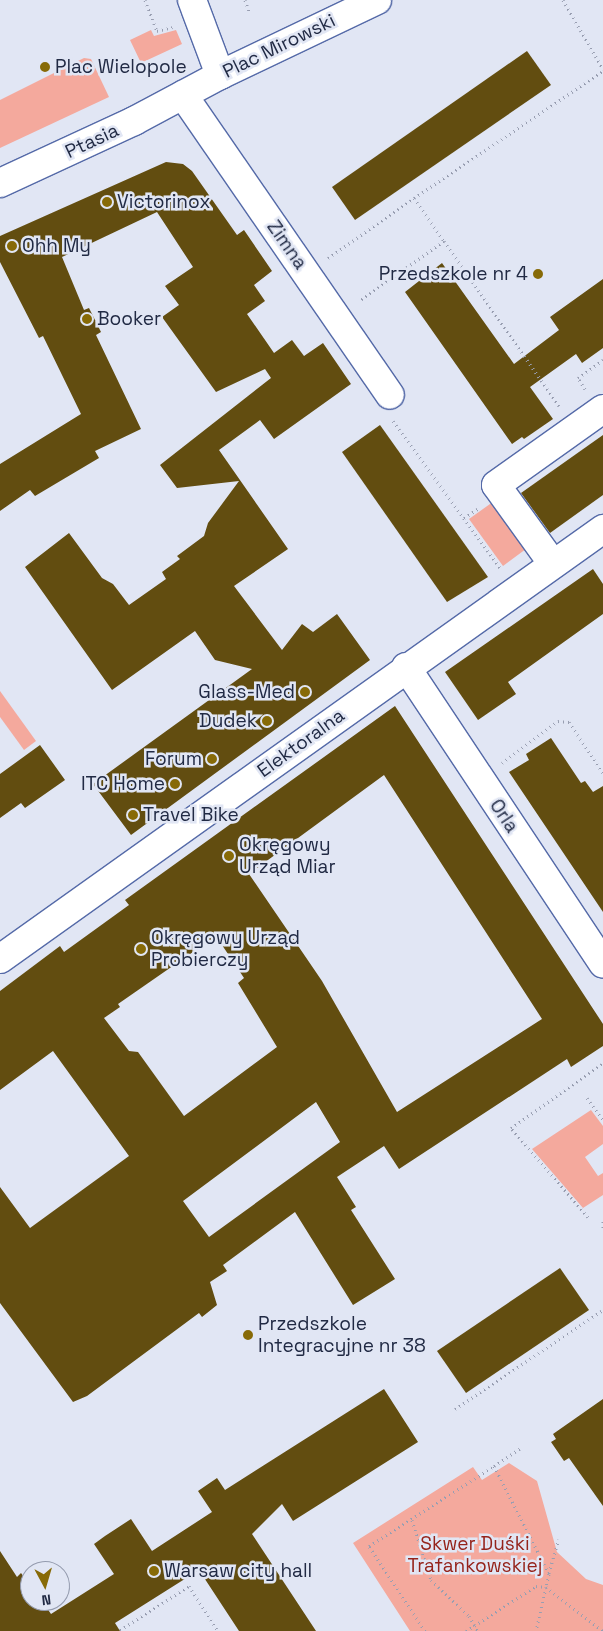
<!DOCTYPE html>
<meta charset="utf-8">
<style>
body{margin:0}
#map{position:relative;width:603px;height:1631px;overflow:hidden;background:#e1e6f4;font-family:"Space Grotesk",sans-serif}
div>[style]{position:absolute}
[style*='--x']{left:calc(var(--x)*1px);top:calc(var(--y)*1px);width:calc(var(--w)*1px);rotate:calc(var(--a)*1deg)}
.green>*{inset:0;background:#f4a99d}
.building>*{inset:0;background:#624d10}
.path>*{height:3px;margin-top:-1.5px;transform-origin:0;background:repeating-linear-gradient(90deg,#989eb1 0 1px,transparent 0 5px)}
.roads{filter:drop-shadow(1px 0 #556aa8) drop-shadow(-1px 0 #556aa8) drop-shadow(0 1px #556aa8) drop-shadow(0 -1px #556aa8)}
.minor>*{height:28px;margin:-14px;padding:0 14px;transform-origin:14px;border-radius:14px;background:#fff}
.dots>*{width:14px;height:14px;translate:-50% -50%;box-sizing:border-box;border:2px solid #e1e6f4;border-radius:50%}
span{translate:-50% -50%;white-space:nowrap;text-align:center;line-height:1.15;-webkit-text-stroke:5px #e1e6f4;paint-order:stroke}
.street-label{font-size:19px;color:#212a44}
.poi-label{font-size:19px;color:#212a44}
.left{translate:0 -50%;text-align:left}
.right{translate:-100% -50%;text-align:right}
.park-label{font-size:19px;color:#95231b}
.north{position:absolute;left:20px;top:1561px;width:50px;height:50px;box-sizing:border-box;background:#e1e6f4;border:1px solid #949bae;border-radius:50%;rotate:174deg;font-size:14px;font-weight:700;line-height:20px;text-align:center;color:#212a44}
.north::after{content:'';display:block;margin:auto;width:18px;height:22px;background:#876a07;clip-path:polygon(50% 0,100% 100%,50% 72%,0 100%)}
</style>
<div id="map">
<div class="green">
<i style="clip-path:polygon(151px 30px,154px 36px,176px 30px,182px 44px,141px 63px,130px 40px)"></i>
<i style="clip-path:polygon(84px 58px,91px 59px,109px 97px,0 148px,0 100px)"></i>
<i style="clip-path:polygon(497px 499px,530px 546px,503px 566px,469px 519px)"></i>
<i style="clip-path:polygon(0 691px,36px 741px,24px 750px,0 717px)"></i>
<i style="clip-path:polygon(591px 1110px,603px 1126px,603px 1144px,585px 1157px,598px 1176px,603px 1173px,603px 1195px,583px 1208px,532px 1149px)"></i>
<i style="clip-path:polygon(509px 1463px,537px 1481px,557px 1552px,586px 1579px,603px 1585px,603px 1631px,410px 1631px,353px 1543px,473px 1467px,482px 1480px)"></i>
</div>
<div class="building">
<i style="clip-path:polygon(527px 51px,551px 85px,355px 220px,332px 187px)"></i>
<i style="clip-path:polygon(166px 162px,183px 164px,192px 171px,237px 235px,244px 230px,272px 271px,254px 285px,265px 301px,247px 314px,274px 353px,292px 340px,304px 356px,323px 343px,351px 384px,274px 439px,260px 420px,219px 450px,288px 549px,234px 586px,282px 650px,302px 624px,313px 632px,337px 614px,370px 660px,131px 835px,93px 784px,252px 669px,215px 660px,195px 631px,112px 690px,25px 567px,69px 533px,102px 578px,113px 584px,129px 605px,166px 579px,162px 572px,180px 559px,177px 556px,204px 536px,208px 523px,239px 481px,177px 488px,160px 465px,271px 378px,265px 369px,216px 392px,162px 317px,179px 305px,165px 286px,193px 267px,157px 212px,62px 257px,84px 310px,89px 308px,101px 332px,96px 335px,141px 429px,95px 451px,99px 458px,35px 496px,30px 490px,0 511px,0 464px,81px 414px,43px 336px,39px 338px,0 262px,0 236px)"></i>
<i style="clip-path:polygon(442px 263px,514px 364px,559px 330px,550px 317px,603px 279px,603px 348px,582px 363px,576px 354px,530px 387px,553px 419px,524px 439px,522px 437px,512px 444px,405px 292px)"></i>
<i style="clip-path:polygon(380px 425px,488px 577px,447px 602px,342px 452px)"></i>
<i style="clip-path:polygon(603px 435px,603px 495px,550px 533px,521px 493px)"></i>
<i style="clip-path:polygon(593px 569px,603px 584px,603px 614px,508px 682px,516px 694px,478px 720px,445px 672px)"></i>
<i style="clip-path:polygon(evenodd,395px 706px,603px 1024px,603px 1046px,571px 1067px,567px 1059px,399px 1169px,384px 1146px,337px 1177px,356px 1207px,351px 1210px,395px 1279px,353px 1305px,295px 1212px,223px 1265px,227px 1271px,210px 1282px,217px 1305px,202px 1317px,199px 1313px,87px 1396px,73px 1402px,0 1303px,0 1187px,30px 1228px,129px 1156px,53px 1051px,0 1090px,0 991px,60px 946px,64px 952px,129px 905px,125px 900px,395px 706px,384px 775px,542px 1019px,397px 1112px,322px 981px,249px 874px,384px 775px,395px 706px,216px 936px,244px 978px,238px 983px,277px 1047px,184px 1116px,138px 1052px,129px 1051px,104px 1018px,120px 1007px,118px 1004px,216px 936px,395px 706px,316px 1102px,340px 1142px,209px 1237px,183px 1201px,316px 1102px)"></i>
<i style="clip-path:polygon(551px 738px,581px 783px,585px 781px,593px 792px,603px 786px,603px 912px,509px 772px,529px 760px,526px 754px)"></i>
<i style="clip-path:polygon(40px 745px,65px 780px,25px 808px,21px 803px,0 818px,0 774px)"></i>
<i style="clip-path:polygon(560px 1268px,589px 1310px,466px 1393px,437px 1351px)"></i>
<i style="clip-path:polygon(384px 1389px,418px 1442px,293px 1521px,282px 1504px,252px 1534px,316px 1631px,239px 1631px,199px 1570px,115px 1623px,120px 1631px,0 1631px,0 1551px,17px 1577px,21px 1573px,30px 1585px,30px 1601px,42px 1601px,51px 1614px,114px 1574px,94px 1544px,105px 1536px,131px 1519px,152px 1551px,212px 1512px,198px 1491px,217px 1478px,225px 1490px)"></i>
<i style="clip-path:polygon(603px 1399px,603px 1506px,569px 1458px,564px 1461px,551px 1442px,556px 1439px,553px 1434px)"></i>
</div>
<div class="path">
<i style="--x:145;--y:0;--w:33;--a:69"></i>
<i style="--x:157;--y:31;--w:16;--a:-14"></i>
<i style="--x:245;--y:0;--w:12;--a:70"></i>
<i style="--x:563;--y:0;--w:80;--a:59.9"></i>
<i style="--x:414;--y:198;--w:228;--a:-33.9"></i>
<i style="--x:444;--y:241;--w:201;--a:55.1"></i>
<i style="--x:328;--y:258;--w:105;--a:-34.9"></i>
<i style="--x:414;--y:198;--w:52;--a:55.1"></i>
<i style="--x:444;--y:241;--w:104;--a:144.8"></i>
<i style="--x:585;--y:389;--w:13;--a:-122"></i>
<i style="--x:578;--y:378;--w:31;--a:-36"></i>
<i style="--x:393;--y:421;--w:182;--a:53.9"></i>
<i style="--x:464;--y:518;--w:18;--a:-34"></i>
<i style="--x:502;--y:763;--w:70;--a:-36.9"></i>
<i style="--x:558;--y:721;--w:11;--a:5"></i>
<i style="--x:569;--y:722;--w:61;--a:56.3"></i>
<i style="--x:587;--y:1098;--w:27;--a:54"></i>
<i style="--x:588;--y:1217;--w:118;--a:-130.9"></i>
<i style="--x:511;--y:1128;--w:113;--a:-35.2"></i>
<i style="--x:603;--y:1221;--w:10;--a:90"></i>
<i style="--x:455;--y:1409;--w:178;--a:-33.8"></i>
<i style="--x:494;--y:1466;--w:34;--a:-34"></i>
<i style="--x:412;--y:1520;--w:63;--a:72.4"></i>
<i style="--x:431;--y:1580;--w:52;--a:43.5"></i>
<i style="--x:469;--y:1616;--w:17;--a:59"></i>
<i style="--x:549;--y:1573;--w:35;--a:-74"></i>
<i style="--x:120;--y:1630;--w:82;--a:-32.5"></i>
<i style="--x:189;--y:1586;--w:54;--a:57.2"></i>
<i style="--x:425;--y:1631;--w:102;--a:-123.4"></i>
<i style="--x:369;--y:1546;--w:148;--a:-32.6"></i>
<i style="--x:494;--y:1466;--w:121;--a:63"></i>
<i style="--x:549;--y:1574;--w:13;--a:103"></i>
<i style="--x:546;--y:1587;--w:72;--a:37.7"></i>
<i style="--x:466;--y:1631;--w:83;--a:-32.7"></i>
<i style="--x:536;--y:1586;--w:10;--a:6"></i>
<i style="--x:546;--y:1587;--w:45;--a:102.8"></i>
</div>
<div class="roads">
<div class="minor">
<i style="--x:192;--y:0;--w:80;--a:69.5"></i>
<i style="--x:183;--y:95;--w:364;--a:55.4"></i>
<i style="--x:0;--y:183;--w:148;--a:-24.8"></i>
<i style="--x:134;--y:121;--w:98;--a:-28.1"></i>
<i style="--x:220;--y:75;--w:174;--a:-25.5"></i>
<i style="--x:553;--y:564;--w:97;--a:-125.8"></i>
<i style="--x:496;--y:485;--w:131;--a:-35.4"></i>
<i style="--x:406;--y:667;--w:356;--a:56.4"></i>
<i style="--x:0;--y:959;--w:741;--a:-35.49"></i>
</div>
</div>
<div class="dots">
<i style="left:45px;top:67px;background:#876a07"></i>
<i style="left:107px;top:202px;background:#876a07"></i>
<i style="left:12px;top:246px;background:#876a07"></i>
<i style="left:538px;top:274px;background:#876a07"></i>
<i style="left:87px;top:319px;background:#876a07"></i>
<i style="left:305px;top:692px;background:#876a07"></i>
<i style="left:267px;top:721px;background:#876a07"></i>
<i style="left:212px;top:759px;background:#876a07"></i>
<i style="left:175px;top:784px;background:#876a07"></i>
<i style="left:133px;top:815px;background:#876a07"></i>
<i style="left:229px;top:856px;background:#876a07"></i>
<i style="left:141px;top:949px;background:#876a07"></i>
<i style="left:248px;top:1335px;background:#876a07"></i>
<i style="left:154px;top:1571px;background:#876a07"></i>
</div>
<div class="street-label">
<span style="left:279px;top:46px;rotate:-26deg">Plac Mirowski</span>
<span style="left:92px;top:141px;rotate:-25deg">Ptasia</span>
<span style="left:287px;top:245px;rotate:55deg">Zimna</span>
<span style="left:301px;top:743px;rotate:-36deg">Elektoralna</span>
<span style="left:504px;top:816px;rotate:56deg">Orla</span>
</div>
<div class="poi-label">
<span class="left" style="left:55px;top:67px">Plac Wielopole</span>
<span class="left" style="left:117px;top:202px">Victorinox</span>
<span class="left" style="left:22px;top:246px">Ohh My</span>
<span class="right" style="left:528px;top:274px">Przedszkole nr 4</span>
<span class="left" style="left:97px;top:319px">Booker</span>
<span class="right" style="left:295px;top:692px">Glass-Med</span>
<span class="right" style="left:257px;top:721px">Dudek</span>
<span class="right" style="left:202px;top:759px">Forum</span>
<span class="right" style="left:165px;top:784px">ITC Home</span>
<span class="left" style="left:143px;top:815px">Travel Bike</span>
<span class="left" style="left:239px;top:856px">Okręgowy<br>Urząd Miar</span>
<span class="left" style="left:151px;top:949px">Okręgowy Urząd<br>Probierczy</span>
<span class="left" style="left:258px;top:1335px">Przedszkole<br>Integracyjne nr 38</span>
<span class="left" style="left:164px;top:1571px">Warsaw city hall</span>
</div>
<div class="park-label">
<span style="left:475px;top:1555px">Skwer Duśki<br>Trafankowskiej</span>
</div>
<div class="north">N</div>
</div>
